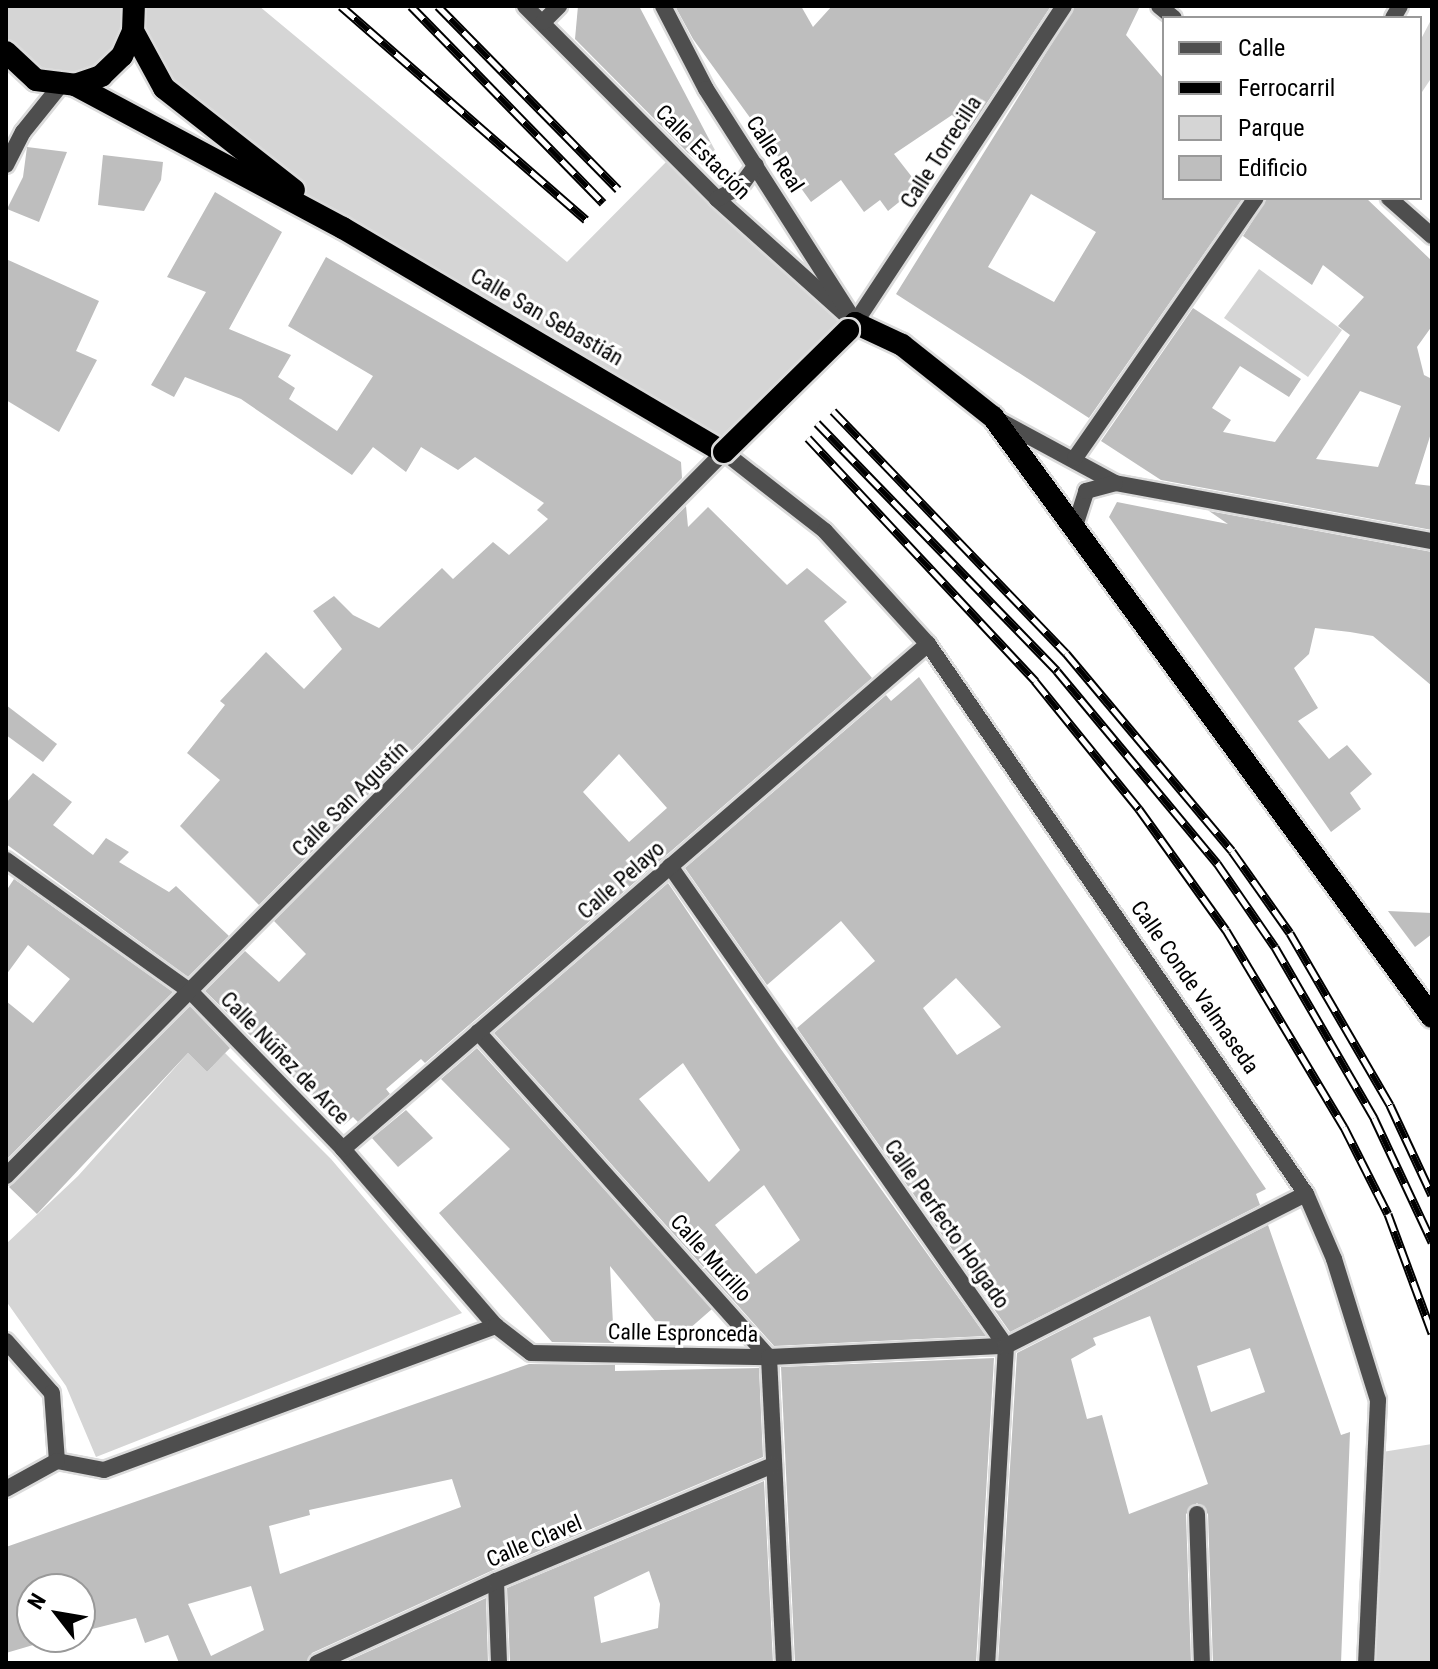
<!DOCTYPE html>
<meta charset="utf-8">
<style>
body{margin:0}
#map{position:relative;width:1438px;height:1669px;overflow:hidden;background:#fff;font-family:"Roboto Condensed",sans-serif}
div>[style]{position:absolute}
[style*='--x']{left:calc(var(--x)*1px);top:calc(var(--y)*1px);width:calc(var(--w)*1px);rotate:calc(var(--a)*1deg)}
.green>*{inset:0;background:#d5d5d5}
.building>*{inset:0;background:#bebebe}
.roads{filter:drop-shadow(2px 0 #dbdbdb) drop-shadow(-2px 0 #dbdbdb) drop-shadow(0 2px #dbdbdb) drop-shadow(0 -2px #dbdbdb)}
.minor>*{height:16px;margin:-8px;padding:0 8px;transform-origin:8px;border-radius:8px;background:#4e4e4e}
.trunk>*{height:22px;margin:-11px;padding:0 11px;transform-origin:11px;border-radius:11px;background:#000}
.rail>*{height:9px;margin-top:-4.5px;transform-origin:0;background:repeating-linear-gradient(90deg,#fff 0 18px,#000 0 36px);box-sizing:border-box;border-block:2px solid #000}
.bridges{filter:drop-shadow(2px 0 #dbdbdb) drop-shadow(-2px 0 #dbdbdb) drop-shadow(0 2px #dbdbdb) drop-shadow(0 -2px #dbdbdb)}
.trunk-bridge>*{height:22px;margin:-11px;padding:0 11px;transform-origin:11px;border-radius:11px;background:#000}
span{translate:-50% -50%;white-space:nowrap;text-align:center;line-height:1.15;-webkit-text-stroke:6px #fff;paint-order:stroke}
.street-label{font-size:22px;color:#000}
.frame{position:absolute;inset:0;border:8px solid #000;pointer-events:none}
.legend{position:absolute;left:1162px;top:16px;width:260px;height:184px;box-sizing:border-box;background:#fff;border:2px solid #999;margin:0;padding:10px 14px;list-style:none;font-size:24px;color:#000}
.legend li{display:flex;align-items:center;gap:16px;height:40px}
.legend b{width:40px;border:2px solid #999}
.north{position:absolute;left:16px;top:1573px;width:80px;height:80px;box-sizing:border-box;background:#fff;border:2px solid #999;border-radius:50%;rotate:301deg;font-size:22px;font-weight:700;line-height:32px;text-align:center;color:#000}
.north::after{content:'';display:block;margin:auto;width:28px;height:36px;background:#000;clip-path:polygon(50% 0,100% 100%,50% 72%,0 100%)}
</style>
<div id="map">
<div class="green">
<i style="clip-path:polygon(6px 6px,259px 6px,567px 262px,673px 155px,855px 323px,724px 452px,343px 228px,164px 88px,133px 32px,101px 76px,36px 80px,6px 46px)"></i>
<i style="clip-path:polygon(1432px 18px,1432px 77px,1420px 95px,1420px 41px)"></i>
<i style="clip-path:polygon(710px 141px,725px 168px,725px 175px,717px 177px,688px 153px)"></i>
<i style="clip-path:polygon(1259px 269px,1342px 330px,1308px 377px,1224px 318px)"></i>
<i style="clip-path:polygon(188px 1053px,207px 1072px,225px 1053px,331px 1159px,462px 1313px,96px 1457px,66px 1386px,6px 1301px,6px 1244px,78px 1176px)"></i>
<i style="clip-path:polygon(1432px 1444px,1432px 1663px,1366px 1663px,1376px 1453px)"></i>
</div>
<div class="building">
<i style="clip-path:polygon(578px 6px,639px 6px,710px 141px,688px 153px,575px 39px)"></i>
<i style="clip-path:polygon(675px 6px,801px 6px,813px 27px,832px 6px,1051px 6px,969px 130px,952px 115px,894px 154px,919px 186px,888px 211px,880px 200px,864px 212px,841px 180px,811px 202px,693px 39px)"></i>
<i style="clip-path:polygon(evenodd,1075px 6px,1140px 6px,1126px 35px,1164px 79px,1164px 198px,1243px 198px,1089px 418px,896px 294px,1075px 6px,1031px 194px,1096px 232px,1054px 302px,988px 267px,1031px 194px)"></i>
<i style="clip-path:polygon(27px 147px,67px 152px,39px 222px,7px 209px,23px 177px)"></i>
<i style="clip-path:polygon(103px 155px,163px 162px,161px 180px,144px 211px,98px 205px)"></i>
<i style="clip-path:polygon(215px 192px,282px 232px,229px 329px,291px 355px,278px 377px,295px 388px,289px 399px,337px 431px,373px 376px,288px 326px,326px 257px,681px 462px,682px 478px,259px 905px,180px 826px,220px 780px,187px 753px,225px 705px,220px 701px,266px 652px,304px 689px,342px 649px,313px 611px,334px 596px,353px 615px,379px 628px,442px 568px,453px 579px,493px 542px,509px 555px,548px 519px,537px 510px,544px 503px,475px 457px,458px 470px,421px 447px,406px 472px,373px 447px,352px 475px,241px 399px,185px 377px,174px 397px,151px 385px,206px 292px,167px 277px)"></i>
<i style="clip-path:polygon(evenodd,1267px 198px,1366px 198px,1432px 261px,1432px 326px,1417px 347px,1424px 375px,1432px 379px,1432px 430px,1415px 484px,1432px 486px,1432px 530px,1161px 480px,1101px 441px,1193px 308px,1301px 379px,1289px 397px,1240px 366px,1212px 408px,1231px 420px,1223px 432px,1275px 442px,1350px 335px,1338px 326px,1364px 297px,1323px 265px,1312px 285px,1243px 236px,1267px 198px,1360px 391px,1401px 406px,1378px 467px,1316px 459px,1360px 391px)"></i>
<i style="clip-path:polygon(6px 259px,99px 301px,76px 351px,97px 360px,59px 432px,6px 400px)"></i>
<i style="clip-path:polygon(1117px 502px,1228px 524px,1209px 511px,1432px 552px,1432px 686px,1373px 636px,1350px 632px,1315px 628px,1309px 654px,1294px 668px,1318px 708px,1298px 721px,1329px 759px,1347px 745px,1372px 774px,1350px 793px,1361px 809px,1331px 832px,1109px 517px)"></i>
<i style="clip-path:polygon(evenodd,686px 506px,688px 527px,708px 507px,787px 585px,807px 568px,847px 602px,824px 621px,872px 678px,425px 1063px,421px 1059px,386px 1089px,390px 1094px,358px 1122px,353px 1117px,343px 1126px,205px 991px,245px 951px,279px 982px,306px 954px,274px 921px,686px 506px,619px 754px,667px 808px,629px 842px,583px 792px,619px 754px)"></i>
<i style="clip-path:polygon(evenodd,919px 677px,1266px 1189px,1256px 1194px,1260px 1205px,1010px 1332px,797px 1028px,875px 961px,841px 921px,767px 985px,685px 868px,886px 695px,891px 701px,919px 677px,956px 978px,1001px 1027px,957px 1055px,923px 1008px,956px 978px)"></i>
<i style="clip-path:polygon(6px 705px,57px 744px,43px 762px,6px 735px)"></i>
<i style="clip-path:polygon(33px 773px,72px 802px,53px 825px,93px 855px,106px 838px,129px 852px,119px 862px,169px 892px,176px 886px,229px 936px,188px 977px,6px 844px,6px 803px)"></i>
<i style="clip-path:polygon(14px 879px,173px 992px,6px 1160px,6px 1001px,33px 1023px,70px 979px,28px 945px,6px 975px,6px 891px)"></i>
<i style="clip-path:polygon(evenodd,668px 883px,778px 1045px,986px 1336px,774px 1346px,494px 1033px,668px 883px,683px 1063px,740px 1150px,709px 1182px,639px 1099px,683px 1063px,668px 883px,764px 1185px,800px 1240px,756px 1274px,715px 1225px,764px 1185px)"></i>
<i style="clip-path:polygon(1388px 911px,1432px 913px,1432px 934px,1415px 947px)"></i>
<i style="clip-path:polygon(190px 1006px,230px 1048px,207px 1072px,188px 1053px,37px 1214px,9px 1187px)"></i>
<i style="clip-path:polygon(477px 1048px,712px 1309px,673px 1343px,610px 1266px,614px 1343px,552px 1342px,439px 1213px,510px 1149px,441px 1079px)"></i>
<i style="clip-path:polygon(406px 1110px,433px 1138px,398px 1167px,372px 1138px)"></i>
<i style="clip-path:polygon(evenodd,1268px 1225px,1341px 1435px,1350px 1432px,1341px 1663px,1213px 1663px,1208px 1514px,1197px 1503px,1186px 1514px,1191px 1663px,998px 1663px,1017px 1353px,1268px 1225px,1150px 1316px,1208px 1484px,1129px 1514px,1102px 1415px,1087px 1419px,1071px 1359px,1096px 1345px,1093px 1338px,1150px 1316px,1268px 1225px,1250px 1348px,1265px 1392px,1211px 1412px,1197px 1366px,1250px 1348px)"></i>
<i style="clip-path:polygon(994px 1358px,976px 1663px,795px 1663px,781px 1367px)"></i>
<i style="clip-path:polygon(evenodd,529px 1364px,615px 1365px,615px 1371px,759px 1368px,763px 1457px,491px 1571px,312px 1653px,306px 1663px,179px 1663px,168px 1635px,145px 1643px,136px 1618px,80px 1632px,80px 1589px,25px 1589px,32px 1637px,40px 1643px,6px 1653px,6px 1547px,529px 1364px,452px 1479px,461px 1507px,280px 1574px,269px 1526px,310px 1515px,309px 1510px,452px 1479px,529px 1364px,251px 1586px,264px 1630px,211px 1656px,188px 1604px,251px 1586px)"></i>
<i style="clip-path:polygon(evenodd,764px 1481px,773px 1663px,510px 1663px,507px 1588px,764px 1481px,649px 1571px,660px 1604px,658px 1628px,601px 1643px,594px 1597px,649px 1571px)"></i>
<i style="clip-path:polygon(486px 1598px,488px 1663px,343px 1663px)"></i>
</div>
<div class="roads">
<div class="minor">
<i style="--x:525;--y:6;--w:272;--a:45.1"></i>
<i style="--x:717;--y:199;--w:186;--a:41.9"></i>
<i style="--x:663;--y:6;--w:93;--a:62.6"></i>
<i style="--x:706;--y:89;--w:264;--a:57.4"></i>
<i style="--x:1159;--y:6;--w:19;--a:39"></i>
<i style="--x:1393;--y:18;--w:14;--a:-60"></i>
<i style="--x:543;--y:22;--w:23;--a:-45"></i>
<i style="--x:6;--y:165;--w:37;--a:-63"></i>
<i style="--x:23;--y:132;--w:59;--a:-51.2"></i>
<i style="--x:1389;--y:198;--w:57;--a:41.5"></i>
<i style="--x:717;--y:199;--w:26;--a:-28"></i>
<i style="--x:740;--y:187;--w:27;--a:-54"></i>
<i style="--x:855;--y:323;--w:380;--a:-56.6"></i>
<i style="--x:995;--y:418;--w:136;--a:28.4"></i>
<i style="--x:1115;--y:483;--w:322;--a:10.4"></i>
<i style="--x:1075;--y:458;--w:317;--a:-55.2"></i>
<i style="--x:1074;--y:529;--w:40;--a:-72"></i>
<i style="--x:1086;--y:491;--w:30;--a:-15"></i>
<i style="--x:6;--y:860;--w:227;--a:35.5"></i>
<i style="--x:191;--y:992;--w:219;--a:45.9"></i>
<i style="--x:343;--y:1149;--w:234;--a:49.2"></i>
<i style="--x:670;--y:866;--w:586;--a:55.01"></i>
<i style="--x:1006;--y:1346;--w:318;--a:93.4"></i>
<i style="--x:478;--y:1032;--w:436;--a:48.2"></i>
<i style="--x:769;--y:1357;--w:306;--a:87.2"></i>
<i style="--x:343;--y:1149;--w:773;--a:-40.8"></i>
<i style="--x:6;--y:1176;--w:1020;--a:-45.24"></i>
<i style="--x:724;--y:452;--w:128;--a:38"></i>
<i style="--x:825;--y:531;--w:153;--a:47.7"></i>
<i style="--x:928;--y:644;--w:667;--a:55.5"></i>
<i style="--x:1306;--y:1194;--w:71;--a:66.7"></i>
<i style="--x:1334;--y:1259;--w:148;--a:72.7"></i>
<i style="--x:1378;--y:1400;--w:263;--a:92.6"></i>
<i style="--x:6;--y:1341;--w:69;--a:48.5"></i>
<i style="--x:52;--y:1393;--w:68;--a:85.8"></i>
<i style="--x:57;--y:1461;--w:48;--a:10.8"></i>
<i style="--x:104;--y:1470;--w:418;--a:-20.2"></i>
<i style="--x:496;--y:1326;--w:44;--a:37.6"></i>
<i style="--x:531;--y:1353;--w:238;--a:1"></i>
<i style="--x:769;--y:1357;--w:237;--a:-2.7"></i>
<i style="--x:1006;--y:1346;--w:336;--a:-26.9"></i>
<i style="--x:6;--y:1489;--w:58;--a:-28.8"></i>
<i style="--x:1197;--y:1514;--w:149;--a:88.1"></i>
<i style="--x:496;--y:1581;--w:82;--a:87.9"></i>
<i style="--x:317;--y:1663;--w:197;--a:-24.6"></i>
<i style="--x:496;--y:1581;--w:298;--a:-22.7"></i>
</div>
<div class="trunk">
<i style="--x:133;--y:31;--w:65;--a:61.5"></i>
<i style="--x:164;--y:88;--w:165;--a:38.1"></i>
<i style="--x:6;--y:52;--w:41;--a:43"></i>
<i style="--x:36;--y:80;--w:39;--a:7"></i>
<i style="--x:75;--y:85;--w:28;--a:-19"></i>
<i style="--x:101;--y:76;--w:29;--a:-44"></i>
<i style="--x:122;--y:56;--w:27;--a:-66"></i>
<i style="--x:133;--y:31;--w:25;--a:-88"></i>
<i style="--x:75;--y:85;--w:304;--a:28.1"></i>
<i style="--x:343;--y:228;--w:442;--a:30.5"></i>
<i style="--x:848;--y:330;--w:10;--a:-45"></i>
<i style="--x:855;--y:323;--w:52;--a:25.1"></i>
<i style="--x:902;--y:345;--w:116;--a:38.4"></i>
<i style="--x:993;--y:417;--w:743;--a:53.81"></i>
</div>
</div>
<div class="rail">
<i style="--x:341;--y:6;--w:325;--a:41.1"></i>
<i style="--x:411;--y:6;--w:275;--a:45.7"></i>
<i style="--x:438;--y:6;--w:257;--a:45.5"></i>
<i style="--x:833;--y:411;--w:336;--a:46.1"></i>
<i style="--x:1066;--y:653;--w:258;--a:50"></i>
<i style="--x:1232;--y:851;--w:100;--a:54.7"></i>
<i style="--x:1290;--y:933;--w:199;--a:59.8"></i>
<i style="--x:1390;--y:1105;--w:99;--a:65"></i>
<i style="--x:817;--y:423;--w:345;--a:45.9"></i>
<i style="--x:1057;--y:671;--w:250;--a:50.2"></i>
<i style="--x:1217;--y:863;--w:102;--a:55.4"></i>
<i style="--x:1275;--y:947;--w:198;--a:59.9"></i>
<i style="--x:1374;--y:1118;--w:137;--a:64.9"></i>
<i style="--x:808;--y:438;--w:333;--a:46.9"></i>
<i style="--x:1035;--y:681;--w:165;--a:50.9"></i>
<i style="--x:1139;--y:809;--w:149;--a:54.3"></i>
<i style="--x:1226;--y:930;--w:230;--a:59.1"></i>
<i style="--x:1344;--y:1127;--w:97;--a:63.2"></i>
<i style="--x:1388;--y:1214;--w:127;--a:69.7"></i>
</div>
<div class="bridges">
<div class="trunk-bridge">
<i style="--x:724;--y:452;--w:174;--a:-44.5"></i>
</div>
</div>
<div class="street-label">
<span style="left:703px;top:152px;rotate:45deg">Calle Estación</span>
<span style="left:941px;top:152px;rotate:-57deg">Calle Torrecilla</span>
<span style="left:775px;top:154px;rotate:57deg">Calle Real</span>
<span style="left:547px;top:317px;rotate:30deg">Calle San Sebastián</span>
<span style="left:350px;top:799px;rotate:-45deg">Calle San Agustín</span>
<span style="left:621px;top:880px;rotate:-41deg">Calle Pelayo</span>
<span style="left:1195px;top:987px;rotate:55deg">Calle Conde Valmaseda</span>
<span style="left:285px;top:1058px;rotate:46deg">Calle Núñez de Arce</span>
<span style="left:947px;top:1224px;rotate:55deg">Calle Perfecto Holgado</span>
<span style="left:711px;top:1258px;rotate:48deg">Calle Murillo</span>
<span style="left:683px;top:1333px;rotate:1deg">Calle Espronceda</span>
<span style="left:534px;top:1541px;rotate:-23deg">Calle Clavel</span>
</div>
<div class="frame"></div>
<ul class="legend">
<li><b style="height:10px;background:#4e4e4e"></b>Calle</li>
<li><b style="height:10px;background:#000"></b>Ferrocarril</li>
<li><b style="height:22px;background:#d5d5d5"></b>Parque</li>
<li><b style="height:22px;background:#bebebe"></b>Edificio</li>
</ul>
<div class="north">N</div>
</div>
